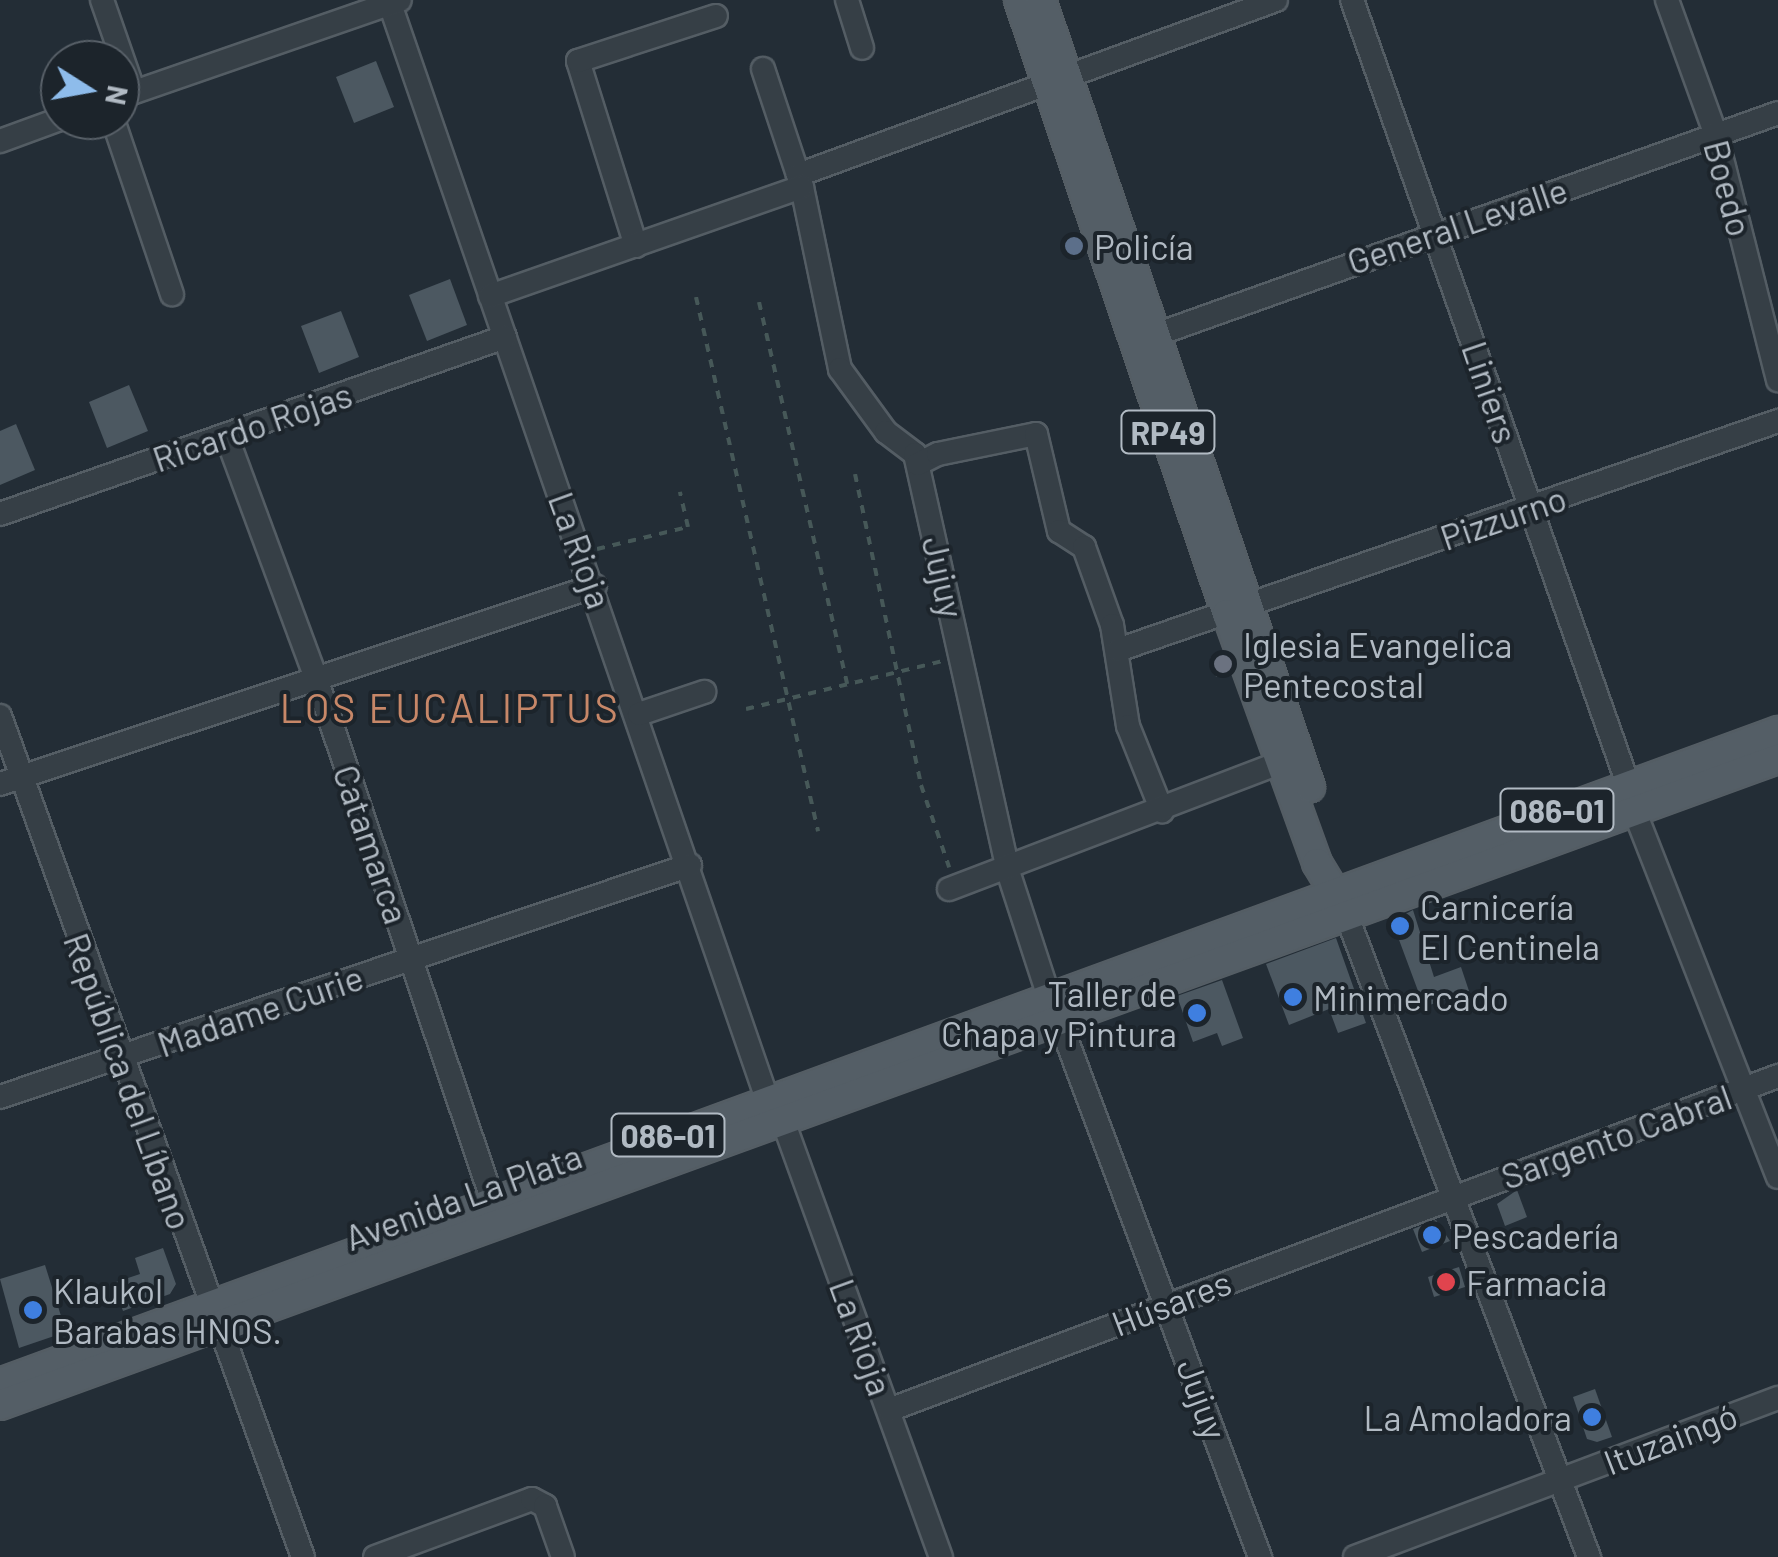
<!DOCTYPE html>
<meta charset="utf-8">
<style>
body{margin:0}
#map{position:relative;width:1778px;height:1557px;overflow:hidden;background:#232d36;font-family:Barlow,sans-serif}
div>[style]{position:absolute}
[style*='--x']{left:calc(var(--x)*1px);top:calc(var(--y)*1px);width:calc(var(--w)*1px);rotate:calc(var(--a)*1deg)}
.building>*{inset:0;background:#4c5861}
.path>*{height:4px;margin-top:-2px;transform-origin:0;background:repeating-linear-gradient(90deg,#465858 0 8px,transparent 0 16px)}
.roads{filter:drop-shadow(2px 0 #545d64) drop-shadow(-2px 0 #545d64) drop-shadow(0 2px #545d64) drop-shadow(0 -2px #545d64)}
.minor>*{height:22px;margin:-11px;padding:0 11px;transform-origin:11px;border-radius:11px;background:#363f46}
.major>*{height:28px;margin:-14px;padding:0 14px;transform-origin:14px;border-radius:14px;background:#545e66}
.dots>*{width:28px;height:28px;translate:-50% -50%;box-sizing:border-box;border:5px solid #1c242b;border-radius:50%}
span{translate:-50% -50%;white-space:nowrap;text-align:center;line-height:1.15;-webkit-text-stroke:8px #1c242b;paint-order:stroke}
.shield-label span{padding:2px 8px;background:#1c242b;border:2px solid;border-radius:8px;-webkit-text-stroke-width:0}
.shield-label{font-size:32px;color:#b1bac3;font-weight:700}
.street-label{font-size:35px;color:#b1bac3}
.poi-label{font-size:35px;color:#b1bac3}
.left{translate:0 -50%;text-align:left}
.right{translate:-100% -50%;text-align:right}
.quarter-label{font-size:40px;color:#c78768;letter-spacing:2.5px}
.north{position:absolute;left:40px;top:40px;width:100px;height:100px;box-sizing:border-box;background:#1c242b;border:2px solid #586068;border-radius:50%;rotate:101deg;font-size:28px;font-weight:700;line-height:40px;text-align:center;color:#b1bac3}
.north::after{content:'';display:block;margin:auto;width:35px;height:45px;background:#8ebceb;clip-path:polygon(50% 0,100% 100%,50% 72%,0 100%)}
</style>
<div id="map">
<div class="building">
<i style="clip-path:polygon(376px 61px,394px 107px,354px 123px,336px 77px)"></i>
<i style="clip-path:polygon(450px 279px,467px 325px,427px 341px,409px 295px)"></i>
<i style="clip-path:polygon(341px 311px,359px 357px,319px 373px,301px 326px)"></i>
<i style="clip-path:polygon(129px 385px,148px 431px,107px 448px,89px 402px)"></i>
<i style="clip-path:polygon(16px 424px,35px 470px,0 485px,0 431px)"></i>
<i style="clip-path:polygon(1223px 654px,1230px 673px,1216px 677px,1210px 658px)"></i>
<i style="clip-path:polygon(1413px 910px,1434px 977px,1461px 967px,1469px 991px,1424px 1007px,1392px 921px)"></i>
<i style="clip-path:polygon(1336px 938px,1366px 1023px,1338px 1033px,1329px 1009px,1289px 1025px,1266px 964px)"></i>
<i style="clip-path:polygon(1222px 980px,1243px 1038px,1222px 1046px,1217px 1033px,1193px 1042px,1177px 996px)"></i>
<i style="clip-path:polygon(1517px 1190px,1527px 1217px,1505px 1226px,1497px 1204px)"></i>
<i style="clip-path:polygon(1436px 1220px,1450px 1241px,1422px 1252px,1413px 1229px)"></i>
<i style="clip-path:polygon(163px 1248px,176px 1284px,170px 1294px,123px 1311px,113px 1283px,140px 1274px,135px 1258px)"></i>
<i style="clip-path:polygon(45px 1265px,66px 1332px,19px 1348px,0 1279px)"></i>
<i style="clip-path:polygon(1459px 1267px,1465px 1287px,1434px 1297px,1428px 1277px)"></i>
<i style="clip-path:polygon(1595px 1389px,1612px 1437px,1597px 1442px,1587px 1439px,1573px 1397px)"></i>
</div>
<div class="path">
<i style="--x:696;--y:297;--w:548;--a:77.13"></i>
<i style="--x:759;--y:302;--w:392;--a:77"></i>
<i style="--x:855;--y:474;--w:318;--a:78"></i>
<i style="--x:921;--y:785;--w:87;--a:71.1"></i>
<i style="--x:597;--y:549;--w:94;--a:-13.6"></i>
<i style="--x:688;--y:527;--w:36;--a:-103"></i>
<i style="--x:746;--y:709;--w:203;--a:-13.7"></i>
</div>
<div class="roads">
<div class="minor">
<i style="--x:102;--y:0;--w:97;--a:70.8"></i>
<i style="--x:847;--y:0;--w:50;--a:72.6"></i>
<i style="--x:1352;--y:0;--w:831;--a:70.61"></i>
<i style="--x:1667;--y:0;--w:144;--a:70.1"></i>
<i style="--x:1716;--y:135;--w:253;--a:75.8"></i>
<i style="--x:390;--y:4;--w:1158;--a:71"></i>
<i style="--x:763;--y:69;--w:124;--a:71.7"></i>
<i style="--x:802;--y:187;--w:186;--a:78.2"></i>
<i style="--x:840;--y:369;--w:78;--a:53.9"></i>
<i style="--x:886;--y:432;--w:36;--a:37"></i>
<i style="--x:915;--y:454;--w:427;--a:77.4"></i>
<i style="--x:1008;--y:871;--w:129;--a:72"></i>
<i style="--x:120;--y:97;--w:296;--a:-19.1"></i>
<i style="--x:113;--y:120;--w:184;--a:71.3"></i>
<i style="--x:0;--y:141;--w:64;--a:-20.1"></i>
<i style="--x:798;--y:175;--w:509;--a:-20.11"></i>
<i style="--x:636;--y:246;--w:194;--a:-107.4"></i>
<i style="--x:578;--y:61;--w:145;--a:-18.1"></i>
<i style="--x:490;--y:296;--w:330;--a:-19.3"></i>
<i style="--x:1141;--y:340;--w:676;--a:-19.61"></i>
<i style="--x:226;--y:435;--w:262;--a:69.7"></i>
<i style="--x:317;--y:681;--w:547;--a:71.33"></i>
<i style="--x:918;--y:464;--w:22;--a:-27"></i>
<i style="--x:938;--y:454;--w:100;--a:-11.5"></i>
<i style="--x:1036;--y:434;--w:100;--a:76.7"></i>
<i style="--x:1059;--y:531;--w:30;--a:33"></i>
<i style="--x:1084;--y:547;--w:83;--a:70.3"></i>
<i style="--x:1112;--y:625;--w:102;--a:81"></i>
<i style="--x:1128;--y:726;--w:92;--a:68.2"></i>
<i style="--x:0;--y:514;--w:535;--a:-19.32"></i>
<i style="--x:1118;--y:650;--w:699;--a:-19.14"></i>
<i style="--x:639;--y:714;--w:69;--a:-18.7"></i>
<i style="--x:0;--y:716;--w:894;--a:70.19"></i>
<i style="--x:0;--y:784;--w:627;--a:-18.41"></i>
<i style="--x:1634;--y:810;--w:394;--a:68.6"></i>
<i style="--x:949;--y:889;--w:355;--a:-20.9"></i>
<i style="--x:1345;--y:911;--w:691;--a:69.31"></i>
<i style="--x:1058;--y:1017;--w:577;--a:69.49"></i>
<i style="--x:0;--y:1097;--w:728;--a:-18.58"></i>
<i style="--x:782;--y:1118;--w:467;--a:70.1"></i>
<i style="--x:889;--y:1410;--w:950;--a:-20.59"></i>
<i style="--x:375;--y:1557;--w:167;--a:-20.3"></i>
<i style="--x:532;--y:1499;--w:15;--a:28"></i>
<i style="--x:545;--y:1506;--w:54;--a:70.6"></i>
<i style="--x:1355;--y:1557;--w:452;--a:-20.6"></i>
</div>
<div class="major">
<i style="--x:1019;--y:0;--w:648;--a:71.29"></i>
<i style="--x:1227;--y:614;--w:265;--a:70.1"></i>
<i style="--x:1317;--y:863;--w:50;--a:58.8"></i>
<i style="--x:1041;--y:0;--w:832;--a:71.13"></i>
<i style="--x:0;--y:1383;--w:1894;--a:-20.14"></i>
<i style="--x:0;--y:1405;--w:1892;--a:-19.97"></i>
</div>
</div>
<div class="dots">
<i style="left:1074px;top:246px;background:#5c6f8a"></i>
<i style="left:1223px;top:664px;background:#6b7280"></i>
<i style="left:1400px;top:926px;background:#3f7fe0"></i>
<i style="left:1293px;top:997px;background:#3f7fe0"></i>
<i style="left:1197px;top:1013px;background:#3f7fe0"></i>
<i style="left:1432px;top:1235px;background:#3f7fe0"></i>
<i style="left:1446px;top:1282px;background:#e0444e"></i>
<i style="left:33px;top:1310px;background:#3f7fe0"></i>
<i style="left:1592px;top:1417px;background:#3f7fe0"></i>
</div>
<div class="shield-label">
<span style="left:1168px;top:432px">RP49</span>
<span style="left:1557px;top:810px">086-01</span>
<span style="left:668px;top:1135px">086-01</span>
</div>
<div class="street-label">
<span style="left:1729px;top:188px;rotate:75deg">Boedo</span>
<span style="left:1457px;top:225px;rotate:-19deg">General Levalle</span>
<span style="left:1491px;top:392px;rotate:71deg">Liniers</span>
<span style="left:252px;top:426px;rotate:-19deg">Ricardo Rojas</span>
<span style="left:1503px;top:517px;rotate:-19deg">Pizzurno</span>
<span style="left:581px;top:550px;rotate:70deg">La Rioja</span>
<span style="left:944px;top:577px;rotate:77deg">Jujuy</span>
<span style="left:372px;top:844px;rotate:71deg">Catamarca</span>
<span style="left:260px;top:1010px;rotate:-19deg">Madame Curie</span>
<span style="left:129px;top:1081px;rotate:70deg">República del Líbano</span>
<span style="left:1616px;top:1136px;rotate:-20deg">Sargento Cabral</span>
<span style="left:463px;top:1196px;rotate:-20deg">Avenida La Plata</span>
<span style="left:1171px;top:1302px;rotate:-21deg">Húsares</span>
<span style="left:862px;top:1337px;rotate:70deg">La Rioja</span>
<span style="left:1203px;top:1399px;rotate:70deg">Jujuy</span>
<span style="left:1670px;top:1438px;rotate:-21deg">Ituzaingó</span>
</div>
<div class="poi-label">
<span class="left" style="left:1094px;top:246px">Policía</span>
<span class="left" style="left:1243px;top:664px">Iglesia Evangelica<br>Pentecostal</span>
<span class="left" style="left:1420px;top:926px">Carnicería<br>El Centinela</span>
<span class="right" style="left:1177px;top:1013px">Taller de<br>Chapa y Pintura</span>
<span class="left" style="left:1313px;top:997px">Minimercado</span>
<span class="left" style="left:1452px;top:1235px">Pescadería</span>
<span class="left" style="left:1466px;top:1282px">Farmacia</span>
<span class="left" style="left:53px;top:1310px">Klaukol<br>Barabas HNOS.</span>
<span class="right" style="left:1572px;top:1417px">La Amoladora</span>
</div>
<div class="quarter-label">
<span style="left:450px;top:707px">LOS EUCALIPTUS</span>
</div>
<div class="north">N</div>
</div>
